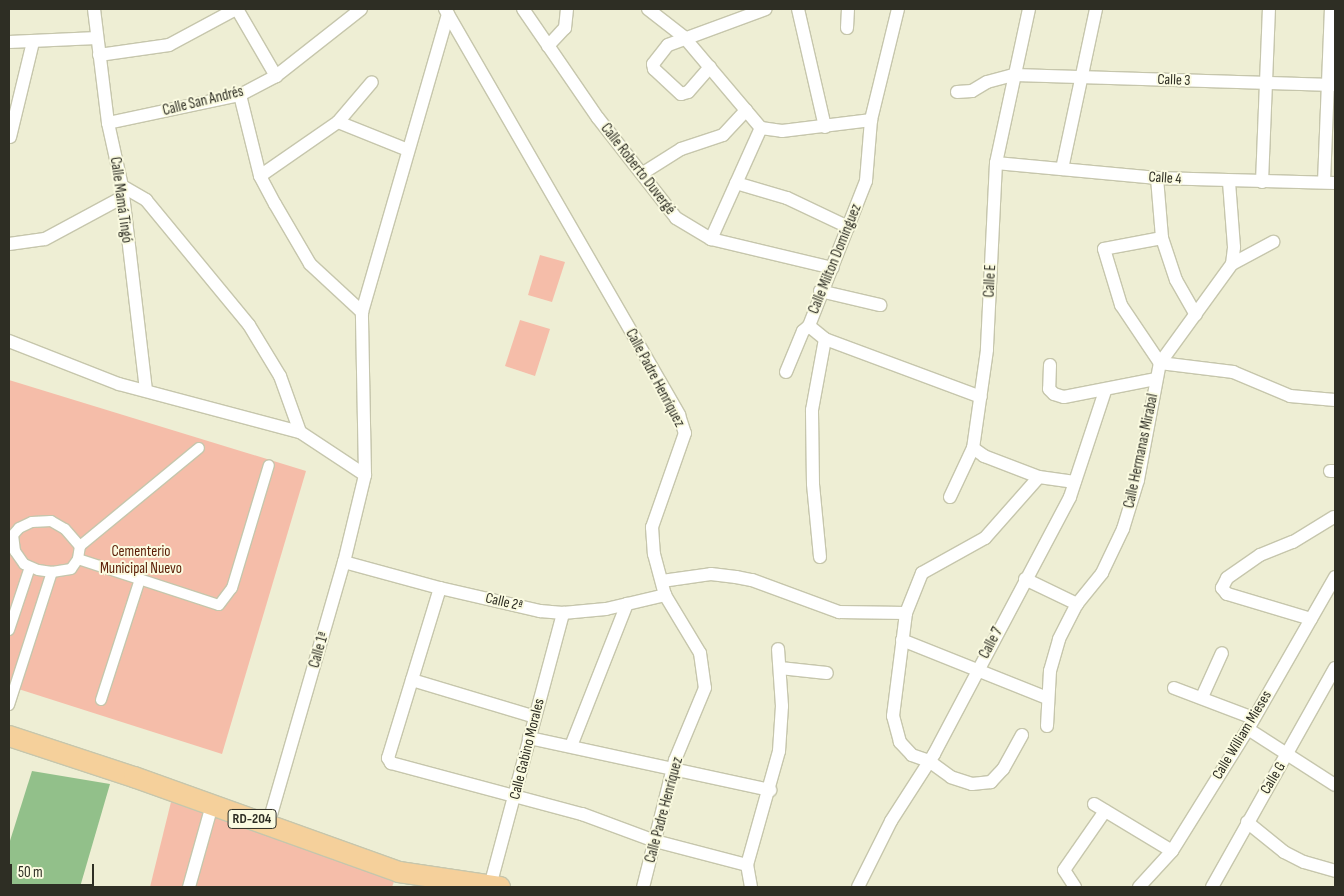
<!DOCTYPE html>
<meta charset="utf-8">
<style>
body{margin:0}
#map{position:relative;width:1344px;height:896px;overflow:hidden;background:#eeeed4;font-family:"Sofia Sans Condensed",sans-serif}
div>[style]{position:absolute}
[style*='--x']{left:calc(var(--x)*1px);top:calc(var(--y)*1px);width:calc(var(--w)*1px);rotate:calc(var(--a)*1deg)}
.green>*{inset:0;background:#f5bda9}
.building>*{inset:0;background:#92c08a}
.roads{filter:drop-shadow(1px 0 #c6c6ac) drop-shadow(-1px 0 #c6c6ac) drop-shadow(0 1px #c6c6ac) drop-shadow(0 -1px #c6c6ac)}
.pedestrian>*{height:10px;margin:-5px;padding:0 5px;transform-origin:5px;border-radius:5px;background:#fff}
.minor>*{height:12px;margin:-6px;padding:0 6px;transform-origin:6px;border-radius:6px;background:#fff}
.primary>*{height:20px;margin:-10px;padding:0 10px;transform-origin:10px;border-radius:10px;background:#f5d09b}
span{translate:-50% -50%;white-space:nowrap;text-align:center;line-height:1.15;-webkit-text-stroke:4px #fbfbe1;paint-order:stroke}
.shield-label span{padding:1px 4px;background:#fbfbe1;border:1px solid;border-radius:4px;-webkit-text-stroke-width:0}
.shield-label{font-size:14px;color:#2e2e24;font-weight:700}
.street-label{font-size:15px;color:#2e2e24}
.park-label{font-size:15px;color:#5b1e06}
.frame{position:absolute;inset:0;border:10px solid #2e2e24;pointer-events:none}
.scale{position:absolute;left:10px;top:864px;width:84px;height:22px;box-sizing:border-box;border:2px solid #2e2e24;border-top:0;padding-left:6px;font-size:15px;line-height:18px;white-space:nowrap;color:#2e2e24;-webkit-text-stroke:4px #fbfbe1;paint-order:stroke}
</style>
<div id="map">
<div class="green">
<i style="clip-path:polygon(540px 255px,565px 262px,552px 302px,528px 295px)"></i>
<i style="clip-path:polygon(520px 320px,550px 329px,535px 376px,505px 366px)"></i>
<i style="clip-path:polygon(9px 380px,306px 471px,222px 754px,9px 686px)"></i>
<i style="clip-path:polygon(171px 802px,395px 879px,392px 887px,150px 887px)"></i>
</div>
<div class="building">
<i style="clip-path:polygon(32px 771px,110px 784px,80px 887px,9px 887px,9px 844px)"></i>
</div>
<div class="roads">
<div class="pedestrian">
<i style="--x:51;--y:521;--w:16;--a:30"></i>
<i style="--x:65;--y:529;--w:23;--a:49"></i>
<i style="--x:80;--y:546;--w:13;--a:99"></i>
<i style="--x:78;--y:559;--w:12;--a:125"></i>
<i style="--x:71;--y:569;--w:19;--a:171"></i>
<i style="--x:52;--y:572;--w:14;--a:-172"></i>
<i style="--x:38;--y:570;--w:15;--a:-157"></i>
<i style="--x:24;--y:564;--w:16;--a:-125"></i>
<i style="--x:15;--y:551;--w:16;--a:-97"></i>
<i style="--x:13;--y:535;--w:9;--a:-49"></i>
<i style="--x:19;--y:528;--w:14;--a:-25"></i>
<i style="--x:32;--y:522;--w:19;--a:-3"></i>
<i style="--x:80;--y:546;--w:154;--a:-39.5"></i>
<i style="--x:78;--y:559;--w:148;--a:18.1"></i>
<i style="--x:219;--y:605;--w:21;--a:-53"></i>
<i style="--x:232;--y:588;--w:128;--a:-73.3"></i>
<i style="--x:9;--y:630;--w:66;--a:-71.6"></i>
<i style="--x:101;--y:700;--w:127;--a:-72.1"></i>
<i style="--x:9;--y:705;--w:140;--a:-72.1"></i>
</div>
<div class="minor">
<i style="--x:94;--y:9;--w:115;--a:83"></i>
<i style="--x:108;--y:123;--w:65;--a:77.5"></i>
<i style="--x:122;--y:186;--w:206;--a:83.3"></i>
<i style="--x:237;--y:9;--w:78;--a:59.8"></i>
<i style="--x:445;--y:9;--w:469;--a:60"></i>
<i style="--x:679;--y:415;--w:19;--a:72"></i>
<i style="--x:685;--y:433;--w:100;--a:109.3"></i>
<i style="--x:652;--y:527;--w:27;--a:86"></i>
<i style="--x:654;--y:554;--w:42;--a:75"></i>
<i style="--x:665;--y:595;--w:68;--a:58.9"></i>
<i style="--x:700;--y:653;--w:35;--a:82"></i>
<i style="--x:705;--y:688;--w:78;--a:112.6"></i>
<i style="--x:675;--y:760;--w:131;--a:104.1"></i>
<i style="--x:523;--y:9;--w:132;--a:55.5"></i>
<i style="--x:598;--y:118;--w:127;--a:52"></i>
<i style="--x:676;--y:218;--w:41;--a:31"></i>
<i style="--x:711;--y:239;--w:125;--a:13.4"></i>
<i style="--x:648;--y:9;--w:46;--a:37.9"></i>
<i style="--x:684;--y:37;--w:119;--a:49.8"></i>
<i style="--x:761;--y:128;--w:21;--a:8"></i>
<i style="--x:782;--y:131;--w:90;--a:-7"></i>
<i style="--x:798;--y:9;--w:121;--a:77.1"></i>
<i style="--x:898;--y:9;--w:114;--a:103.7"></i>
<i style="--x:871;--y:120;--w:61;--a:94.7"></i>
<i style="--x:866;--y:181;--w:156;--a:111.5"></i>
<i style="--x:809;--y:326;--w:21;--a:39"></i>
<i style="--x:825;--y:339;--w:166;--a:20.4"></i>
<i style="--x:1029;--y:9;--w:157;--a:102.1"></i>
<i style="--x:996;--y:163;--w:187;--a:92.8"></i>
<i style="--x:987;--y:350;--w:99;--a:98.1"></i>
<i style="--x:973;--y:448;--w:14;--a:36"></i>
<i style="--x:984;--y:456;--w:59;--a:20.9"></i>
<i style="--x:1039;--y:477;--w:36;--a:8"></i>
<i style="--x:847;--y:28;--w:19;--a:-87"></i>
<i style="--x:9;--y:42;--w:88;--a:-2.6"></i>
<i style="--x:548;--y:46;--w:25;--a:-47"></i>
<i style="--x:565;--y:28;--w:19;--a:-84"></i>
<i style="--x:99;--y:55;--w:71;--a:-8.1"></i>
<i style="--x:169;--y:45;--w:76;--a:-28.2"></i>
<i style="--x:710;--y:67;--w:33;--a:131"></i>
<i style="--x:688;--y:92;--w:7;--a:164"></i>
<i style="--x:681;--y:94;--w:37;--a:-137"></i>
<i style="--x:654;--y:69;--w:5;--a:-101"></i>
<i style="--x:653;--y:64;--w:24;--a:-52"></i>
<i style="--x:668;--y:45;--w:104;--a:-20.2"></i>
<i style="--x:957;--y:92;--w:15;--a:-4"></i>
<i style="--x:972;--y:91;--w:17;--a:-31"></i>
<i style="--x:987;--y:82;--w:27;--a:-15"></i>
<i style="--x:1013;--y:75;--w:322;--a:1.8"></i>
<i style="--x:240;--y:95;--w:83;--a:76.1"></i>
<i style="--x:260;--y:176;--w:32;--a:62"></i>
<i style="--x:275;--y:204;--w:69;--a:59.7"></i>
<i style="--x:310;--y:264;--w:71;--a:42.7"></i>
<i style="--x:338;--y:122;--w:52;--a:-49.6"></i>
<i style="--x:108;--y:123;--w:135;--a:-12"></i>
<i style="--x:240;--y:95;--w:41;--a:-27.8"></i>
<i style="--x:276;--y:76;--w:108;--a:-38.2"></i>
<i style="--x:10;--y:137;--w:98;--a:-76.4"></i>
<i style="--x:996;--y:163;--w:162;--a:5.3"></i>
<i style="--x:1157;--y:178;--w:178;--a:1.6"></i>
<i style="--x:1062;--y:169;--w:164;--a:-78"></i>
<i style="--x:643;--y:173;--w:45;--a:-32.3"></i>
<i style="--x:681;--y:149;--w:44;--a:-18.4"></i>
<i style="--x:723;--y:135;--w:34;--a:-47"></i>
<i style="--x:260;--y:176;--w:95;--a:-34.7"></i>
<i style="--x:338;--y:122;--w:75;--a:21.8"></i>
<i style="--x:1157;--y:178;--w:60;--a:85.2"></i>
<i style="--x:1162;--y:238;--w:44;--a:71.6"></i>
<i style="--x:1176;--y:280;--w:40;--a:60.3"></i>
<i style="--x:1262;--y:182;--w:173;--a:-87.7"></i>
<i style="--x:1324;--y:182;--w:173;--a:-87.7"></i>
<i style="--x:736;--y:183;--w:53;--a:16.4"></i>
<i style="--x:787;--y:198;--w:68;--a:25.4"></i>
<i style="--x:122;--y:186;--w:28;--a:30"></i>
<i style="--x:146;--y:200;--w:162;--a:50.5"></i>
<i style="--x:249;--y:325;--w:60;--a:58.7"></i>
<i style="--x:280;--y:376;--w:59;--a:70.3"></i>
<i style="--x:300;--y:432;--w:78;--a:33.5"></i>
<i style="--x:365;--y:475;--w:163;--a:-91.1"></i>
<i style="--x:362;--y:312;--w:310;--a:-73.9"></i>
<i style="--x:1162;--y:238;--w:59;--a:169.3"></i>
<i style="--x:1104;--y:249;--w:59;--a:73.1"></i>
<i style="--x:1121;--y:305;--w:70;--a:56.1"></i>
<i style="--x:1160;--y:363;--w:74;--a:7"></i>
<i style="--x:1233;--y:372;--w:62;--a:22.8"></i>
<i style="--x:1290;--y:396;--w:45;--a:5.1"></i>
<i style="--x:711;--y:239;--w:122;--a:-65.8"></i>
<i style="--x:9;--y:244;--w:36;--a:-8"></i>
<i style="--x:45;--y:239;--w:86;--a:-28.3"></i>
<i style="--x:1232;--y:264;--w:47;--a:-28.2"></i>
<i style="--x:820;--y:291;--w:62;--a:13.1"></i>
<i style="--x:9;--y:341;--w:118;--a:21.4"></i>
<i style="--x:119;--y:384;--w:187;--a:14.9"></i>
<i style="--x:1050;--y:365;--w:24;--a:92"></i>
<i style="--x:1049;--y:389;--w:7;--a:45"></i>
<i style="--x:1054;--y:394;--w:10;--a:17"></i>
<i style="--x:1064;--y:397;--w:94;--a:-11.1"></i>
<i style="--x:786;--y:372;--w:44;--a:-67.5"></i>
<i style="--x:803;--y:331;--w:8;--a:-40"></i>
<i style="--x:1330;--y:471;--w:5;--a:0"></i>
<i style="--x:950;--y:497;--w:54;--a:-64.9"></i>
<i style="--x:820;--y:557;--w:73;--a:-95.5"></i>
<i style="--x:813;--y:484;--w:74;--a:-90.8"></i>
<i style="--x:812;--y:410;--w:72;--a:-79.6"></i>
<i style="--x:344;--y:562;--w:99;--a:15.2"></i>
<i style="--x:440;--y:588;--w:103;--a:13"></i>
<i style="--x:540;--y:611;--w:23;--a:5"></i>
<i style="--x:563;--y:613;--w:43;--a:-5.3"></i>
<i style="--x:606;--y:609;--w:61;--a:-13.3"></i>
<i style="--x:1025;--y:579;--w:58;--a:25.7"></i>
<i style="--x:662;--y:581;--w:49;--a:-8.1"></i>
<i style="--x:711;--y:574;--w:25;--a:7"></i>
<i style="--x:736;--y:577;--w:16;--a:11"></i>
<i style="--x:752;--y:580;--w:93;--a:20.2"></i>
<i style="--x:839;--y:612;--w:67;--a:0.9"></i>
<i style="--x:440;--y:588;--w:178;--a:107"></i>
<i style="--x:388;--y:758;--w:6;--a:59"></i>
<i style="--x:391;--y:763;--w:198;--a:15"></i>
<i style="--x:582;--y:814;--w:78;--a:20.3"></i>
<i style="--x:655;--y:841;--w:95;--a:14.6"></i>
<i style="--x:1311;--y:619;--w:88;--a:-163.4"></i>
<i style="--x:1227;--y:594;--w:8;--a:-130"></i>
<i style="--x:1222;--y:588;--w:11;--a:-63"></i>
<i style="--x:1227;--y:578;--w:40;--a:-34.9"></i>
<i style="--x:1260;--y:555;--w:35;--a:-22"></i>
<i style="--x:1293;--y:542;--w:48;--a:-31.4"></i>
<i style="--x:902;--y:640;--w:156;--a:21.8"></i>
<i style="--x:780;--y:668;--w:47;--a:6.1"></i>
<i style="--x:412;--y:680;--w:128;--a:16.7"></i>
<i style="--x:1174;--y:688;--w:85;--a:20.8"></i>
<i style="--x:1202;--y:697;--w:48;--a:-65.6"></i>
<i style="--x:1047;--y:726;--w:55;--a:-86.9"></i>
<i style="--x:1050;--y:671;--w:33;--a:-74"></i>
<i style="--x:1059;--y:639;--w:39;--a:-63"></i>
<i style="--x:1077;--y:604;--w:40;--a:-51"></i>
<i style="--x:1102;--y:573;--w:49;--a:-64.5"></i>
<i style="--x:1123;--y:529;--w:51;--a:-73"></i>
<i style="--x:1138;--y:480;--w:119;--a:-79.4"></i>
<i style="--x:1160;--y:363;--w:122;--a:-54"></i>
<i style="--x:1232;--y:264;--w:17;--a:-83"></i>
<i style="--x:1234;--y:247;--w:65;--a:-94.4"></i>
<i style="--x:1248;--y:729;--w:103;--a:32.8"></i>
<i style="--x:1022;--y:735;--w:39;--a:119"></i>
<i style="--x:1003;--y:769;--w:18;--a:133"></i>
<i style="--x:991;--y:782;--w:19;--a:174"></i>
<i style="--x:972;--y:784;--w:22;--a:-162"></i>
<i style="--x:951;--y:777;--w:27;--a:-144"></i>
<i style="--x:929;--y:761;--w:18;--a:-161"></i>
<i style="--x:912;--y:755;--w:18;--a:-133"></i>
<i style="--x:900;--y:742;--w:27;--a:-105"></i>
<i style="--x:893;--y:716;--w:104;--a:-82.8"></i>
<i style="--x:906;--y:613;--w:43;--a:-68.2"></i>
<i style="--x:922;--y:573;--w:72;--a:-29.1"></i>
<i style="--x:985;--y:538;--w:81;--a:-48.5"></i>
<i style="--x:529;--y:738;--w:247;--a:12.2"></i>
<i style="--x:571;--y:746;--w:153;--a:-68.5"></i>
<i style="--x:1094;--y:804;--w:91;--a:31.1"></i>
<i style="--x:1247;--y:822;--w:48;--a:39"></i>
<i style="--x:1284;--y:852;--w:22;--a:27"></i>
<i style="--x:1304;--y:862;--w:32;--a:16"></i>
<i style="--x:268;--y:825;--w:274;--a:-73.9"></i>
<i style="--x:344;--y:562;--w:89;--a:-76.4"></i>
<i style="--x:490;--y:886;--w:283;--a:-75"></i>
<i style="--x:189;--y:887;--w:85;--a:-74.3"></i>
<i style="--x:751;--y:887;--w:22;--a:-100"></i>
<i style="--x:747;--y:865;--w:118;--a:-74.3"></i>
<i style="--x:779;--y:751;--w:45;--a:-86.2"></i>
<i style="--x:782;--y:706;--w:57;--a:-94"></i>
<i style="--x:858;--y:887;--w:74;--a:-63.4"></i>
<i style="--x:891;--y:821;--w:80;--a:-57.3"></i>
<i style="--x:934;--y:754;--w:291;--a:-62.1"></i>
<i style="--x:1070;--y:497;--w:112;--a:-71.7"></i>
<i style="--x:1075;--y:887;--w:20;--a:-123"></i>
<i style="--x:1064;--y:870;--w:72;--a:-55.2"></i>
<i style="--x:1139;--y:887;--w:49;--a:-47.5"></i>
<i style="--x:1172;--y:851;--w:144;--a:-58.1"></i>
<i style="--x:1248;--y:729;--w:175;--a:-60.2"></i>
<i style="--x:1212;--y:887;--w:251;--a:-60.7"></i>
</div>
<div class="primary">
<i style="--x:9;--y:736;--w:132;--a:18.2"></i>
<i style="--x:134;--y:777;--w:282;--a:19.7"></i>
<i style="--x:399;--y:872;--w:102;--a:8.4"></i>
</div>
</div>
<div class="shield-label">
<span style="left:252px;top:819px">RD-204</span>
</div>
<div class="street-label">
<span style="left:1174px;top:80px;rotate:2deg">Calle 3</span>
<span style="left:203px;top:101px;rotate:-14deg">Calle San Andrés</span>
<span style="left:638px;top:169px;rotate:52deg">Calle Roberto Duvergé</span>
<span style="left:1165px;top:178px;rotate:4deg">Calle 4</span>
<span style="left:121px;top:200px;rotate:82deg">Calle Mamá Tingó</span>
<span style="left:835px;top:259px;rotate:-68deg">Calle Milton Domínguez</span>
<span style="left:990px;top:281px;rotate:-87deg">Calle E</span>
<span style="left:655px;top:378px;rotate:62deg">Calle Padre Henríquez</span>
<span style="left:1141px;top:451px;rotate:-78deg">Calle Hermanas Mirabal</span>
<span style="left:504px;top:602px;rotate:13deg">Calle 2ª</span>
<span style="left:991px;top:643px;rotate:-62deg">Calle 7</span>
<span style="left:319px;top:650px;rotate:-74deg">Calle 1ª</span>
<span style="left:1242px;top:735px;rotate:-59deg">Calle William Mieses</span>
<span style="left:527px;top:749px;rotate:-76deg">Calle Gabino Morales</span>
<span style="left:1273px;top:778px;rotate:-59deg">Calle G</span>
<span style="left:664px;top:810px;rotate:-75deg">Calle Padre Henríquez</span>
</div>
<div class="park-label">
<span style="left:141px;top:560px">Cementerio<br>Municipal Nuevo</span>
</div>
<div class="frame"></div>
<div class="scale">50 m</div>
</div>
